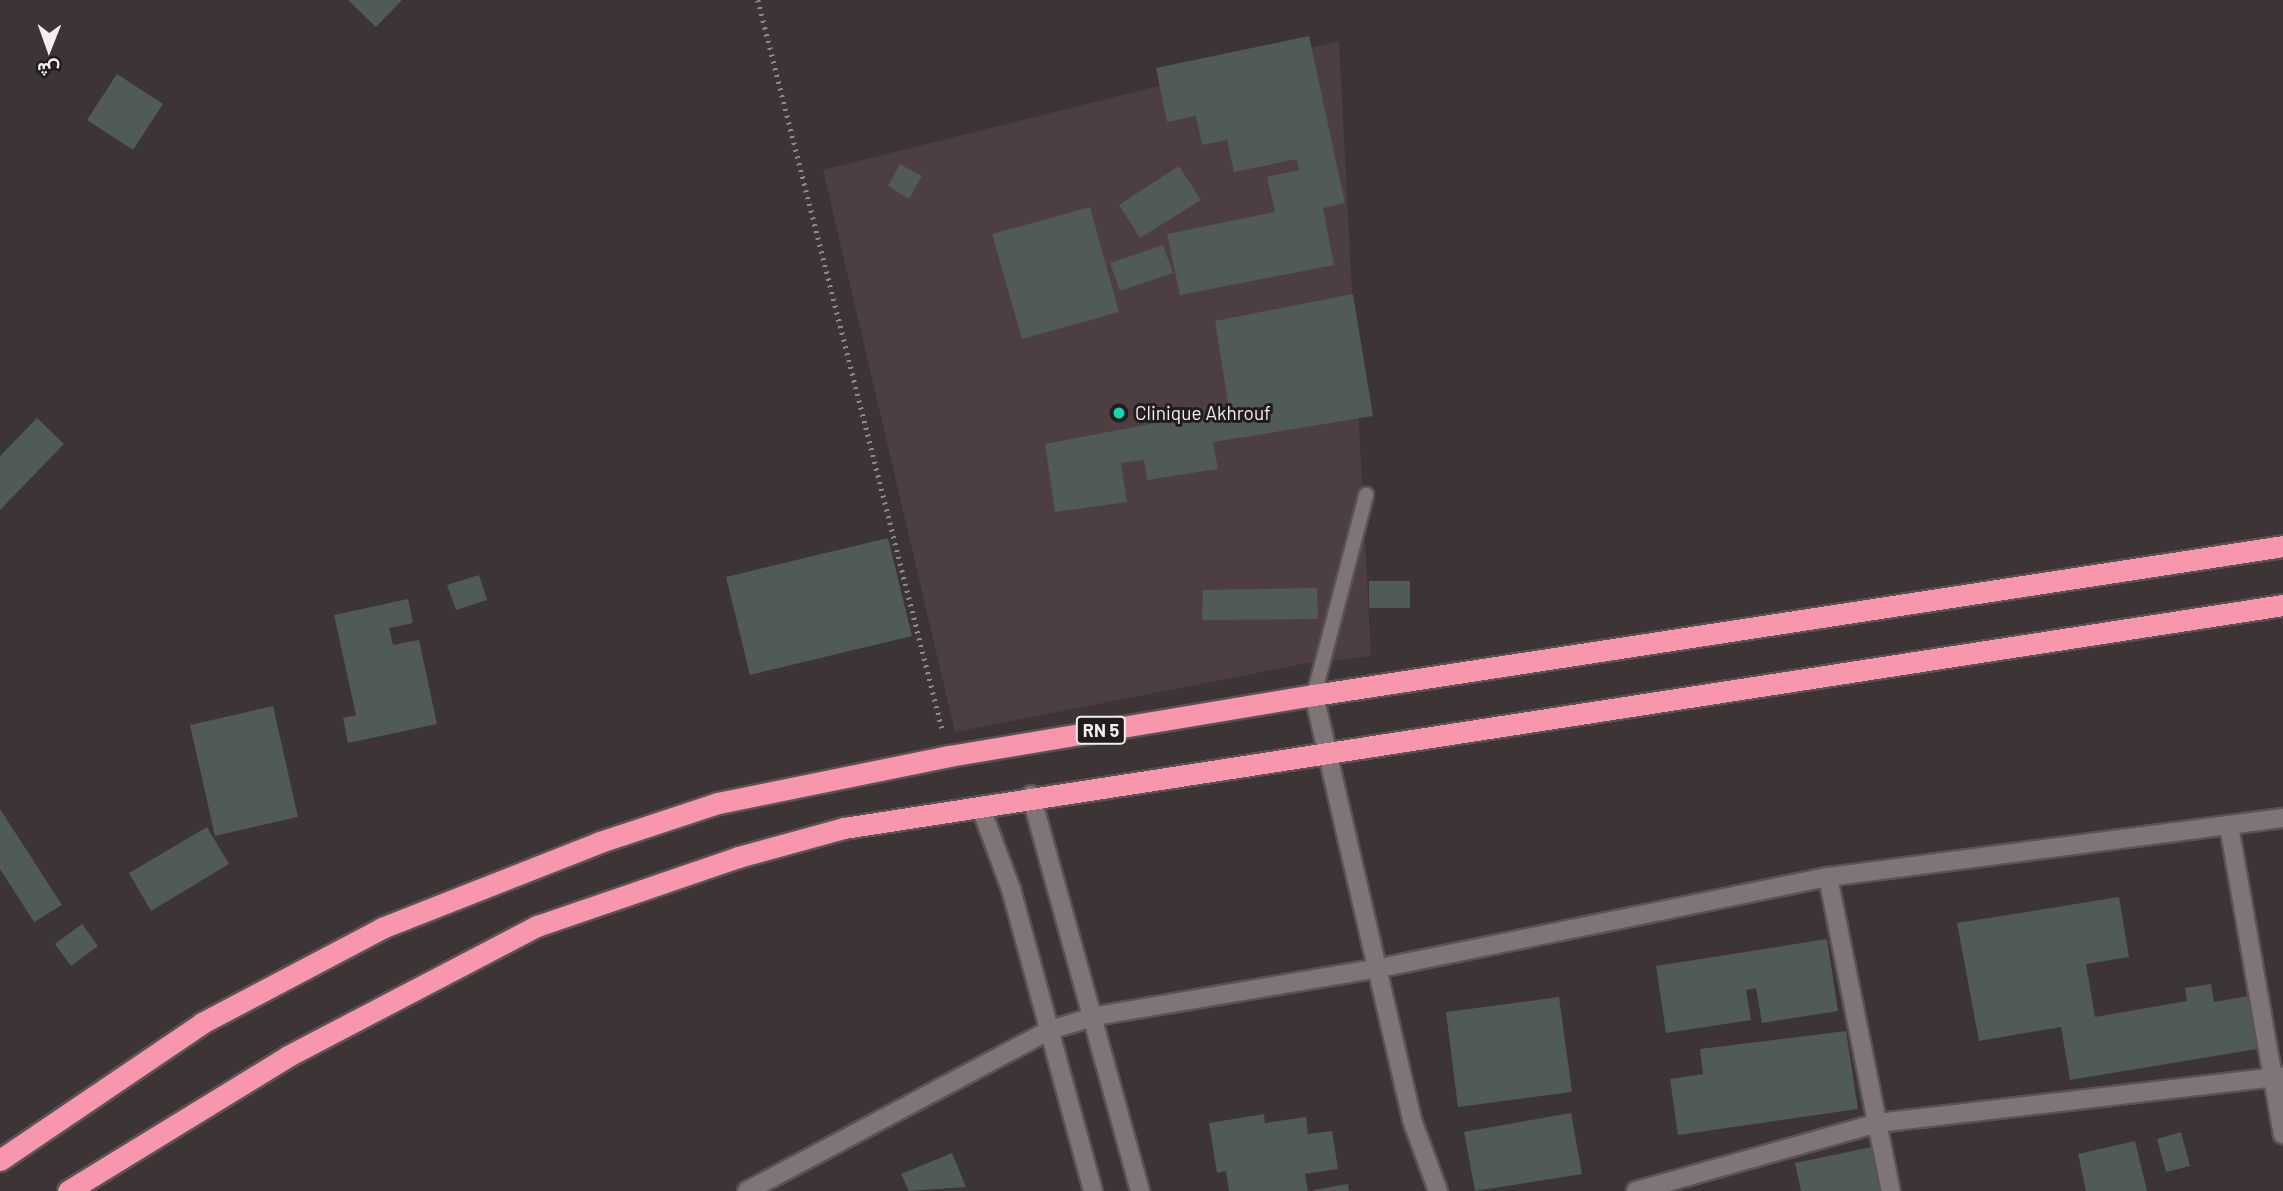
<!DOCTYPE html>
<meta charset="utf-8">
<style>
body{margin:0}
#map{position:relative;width:2283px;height:1191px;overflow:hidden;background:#3d3435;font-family:Barlow,Vazirmatn,sans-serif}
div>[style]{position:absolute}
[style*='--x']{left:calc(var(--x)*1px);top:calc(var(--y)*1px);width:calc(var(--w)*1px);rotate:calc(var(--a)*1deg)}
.built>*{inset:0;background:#4d3e41}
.building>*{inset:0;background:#505a57}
.path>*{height:4.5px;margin-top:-2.25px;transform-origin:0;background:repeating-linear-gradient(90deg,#908889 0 2px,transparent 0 7px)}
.roads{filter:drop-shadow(2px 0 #5a5254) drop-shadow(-2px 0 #5a5254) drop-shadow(0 2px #5a5254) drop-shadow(0 -2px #5a5254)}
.lane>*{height:14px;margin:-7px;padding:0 7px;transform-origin:7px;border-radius:7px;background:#7f7476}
.street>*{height:18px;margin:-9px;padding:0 9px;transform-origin:9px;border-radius:9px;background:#7f7476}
.highway>*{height:21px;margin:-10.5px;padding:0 10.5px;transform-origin:10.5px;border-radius:10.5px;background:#f796ac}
.dots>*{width:19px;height:19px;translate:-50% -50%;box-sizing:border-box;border:4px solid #211d1d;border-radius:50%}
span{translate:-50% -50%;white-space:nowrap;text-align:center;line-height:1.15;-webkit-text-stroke:6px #211d1d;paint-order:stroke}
.shield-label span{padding:2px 5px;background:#211d1d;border:2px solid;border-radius:5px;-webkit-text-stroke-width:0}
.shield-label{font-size:18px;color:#f4eeef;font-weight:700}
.poi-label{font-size:19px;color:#f4eeef}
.left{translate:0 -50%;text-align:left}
.north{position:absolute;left:14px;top:14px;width:70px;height:70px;-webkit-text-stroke:5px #211d1d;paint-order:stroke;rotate:181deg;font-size:19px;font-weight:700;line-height:28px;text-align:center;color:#f4eeef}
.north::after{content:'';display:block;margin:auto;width:24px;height:32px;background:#f4eeef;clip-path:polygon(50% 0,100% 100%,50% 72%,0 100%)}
</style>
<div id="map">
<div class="built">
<i style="clip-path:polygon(1339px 41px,1371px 656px,1302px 664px,955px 732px,823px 170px)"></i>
</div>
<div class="building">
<i style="clip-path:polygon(348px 0,402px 0,376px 27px)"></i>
<i style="clip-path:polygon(1309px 36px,1345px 203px,1323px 208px,1334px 265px,1180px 295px,1167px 234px,1275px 212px,1267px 177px,1299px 170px,1297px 159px,1234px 172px,1227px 140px,1202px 145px,1196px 116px,1167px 122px,1156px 68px)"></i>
<i style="clip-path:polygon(117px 74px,163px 104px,133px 150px,87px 120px)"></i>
<i style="clip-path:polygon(900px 164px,922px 176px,909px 199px,888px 186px)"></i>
<i style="clip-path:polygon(1179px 166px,1201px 200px,1140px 238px,1119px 205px)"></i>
<i style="clip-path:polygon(1090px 207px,1119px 312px,1022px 339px,992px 234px)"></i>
<i style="clip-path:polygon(1163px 245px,1173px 273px,1120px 291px,1110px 263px)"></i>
<i style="clip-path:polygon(1353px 294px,1373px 416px,1213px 442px,1218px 469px,1147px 480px,1144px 460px,1121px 463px,1127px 502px,1055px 512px,1045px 444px,1229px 409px,1215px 321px)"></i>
<i style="clip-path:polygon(37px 418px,64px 444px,0 510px,0 456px)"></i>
<i style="clip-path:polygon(888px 538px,912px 636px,750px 675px,726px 577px)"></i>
<i style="clip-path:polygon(479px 575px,487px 600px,456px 610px,447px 585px)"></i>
<i style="clip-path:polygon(1369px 581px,1410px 581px,1410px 608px,1369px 608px)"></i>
<i style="clip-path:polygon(1317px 588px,1318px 619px,1202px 620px,1203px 590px)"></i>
<i style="clip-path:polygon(408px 599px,413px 623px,389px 628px,393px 645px,419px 640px,437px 724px,348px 743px,343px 718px,356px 715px,334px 615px)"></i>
<i style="clip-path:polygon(273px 706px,298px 817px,215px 836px,190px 725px)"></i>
<i style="clip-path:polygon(0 809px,62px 905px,34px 922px,0 869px)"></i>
<i style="clip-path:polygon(207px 827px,229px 864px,151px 911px,129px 873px)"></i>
<i style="clip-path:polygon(2119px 897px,2129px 957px,2086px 964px,2095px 1017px,2187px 1001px,2185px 988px,2211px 984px,2214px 1002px,2248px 996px,2257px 1049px,2070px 1080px,2061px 1027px,1979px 1041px,1957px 923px)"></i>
<i style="clip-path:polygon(82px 924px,98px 946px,71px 966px,55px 944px)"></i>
<i style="clip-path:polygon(1827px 939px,1838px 1011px,1762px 1023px,1756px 988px,1746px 990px,1751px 1020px,1666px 1033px,1656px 966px)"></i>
<i style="clip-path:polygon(1559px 997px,1572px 1092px,1458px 1107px,1446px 1012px)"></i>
<i style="clip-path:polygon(1846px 1031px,1858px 1109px,1678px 1135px,1670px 1079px,1703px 1074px,1700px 1049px)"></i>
<i style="clip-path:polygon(1571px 1113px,1582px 1174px,1475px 1191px,1464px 1132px)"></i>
<i style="clip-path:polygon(1264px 1114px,1265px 1123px,1306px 1117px,1308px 1134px,1332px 1131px,1338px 1169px,1305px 1174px,1308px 1191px,1229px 1191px,1226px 1171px,1217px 1173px,1209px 1123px)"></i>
<i style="clip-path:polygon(2181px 1132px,2190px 1166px,2166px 1172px,2157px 1139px)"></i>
<i style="clip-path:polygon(2135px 1141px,2147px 1191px,2086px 1191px,2078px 1154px)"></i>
<i style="clip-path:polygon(1872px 1147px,1881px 1191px,1801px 1191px,1795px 1163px)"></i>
<i style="clip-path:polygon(952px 1153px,966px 1187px,909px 1191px,901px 1174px)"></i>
<i style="clip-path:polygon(1348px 1184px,1349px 1191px,1314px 1191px,1314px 1190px)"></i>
</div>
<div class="path">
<i style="--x:758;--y:0;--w:751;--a:75.82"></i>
</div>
<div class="roads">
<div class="lane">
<i style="--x:1314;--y:695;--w:207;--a:-75.4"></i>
</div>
<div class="street">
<i style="--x:1314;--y:695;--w:436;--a:77"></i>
<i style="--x:1412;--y:1120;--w:76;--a:69.9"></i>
<i style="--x:1031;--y:795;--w:411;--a:74.6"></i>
<i style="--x:981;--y:808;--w:86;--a:69.7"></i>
<i style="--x:1011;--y:889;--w:313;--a:74.8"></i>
<i style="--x:2229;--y:826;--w:313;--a:80.1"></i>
<i style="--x:1828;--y:877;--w:320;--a:78.7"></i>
<i style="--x:747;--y:1191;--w:343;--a:-28"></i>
<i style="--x:1050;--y:1030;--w:48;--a:-16.9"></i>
<i style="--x:1096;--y:1016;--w:288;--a:-9.6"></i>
<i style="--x:1380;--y:968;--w:457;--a:-11.5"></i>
<i style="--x:1828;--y:877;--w:459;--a:-7.4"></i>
<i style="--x:1636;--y:1191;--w:251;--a:-15.7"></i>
<i style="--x:1878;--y:1123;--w:408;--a:-6.6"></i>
</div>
<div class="highway">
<i style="--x:0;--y:1160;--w:244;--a:-34.1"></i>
<i style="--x:202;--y:1023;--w:204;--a:-27.8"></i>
<i style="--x:382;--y:928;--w:234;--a:-21.5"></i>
<i style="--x:600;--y:842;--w:124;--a:-18.3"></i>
<i style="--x:718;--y:803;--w:236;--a:-11.5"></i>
<i style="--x:949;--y:756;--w:370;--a:-9.5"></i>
<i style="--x:1314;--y:695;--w:980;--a:-8.74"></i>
<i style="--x:68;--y:1191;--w:258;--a:-31.5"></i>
<i style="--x:288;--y:1056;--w:281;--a:-27.6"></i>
<i style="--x:537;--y:926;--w:213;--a:-18.9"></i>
<i style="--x:738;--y:857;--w:110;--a:-15.3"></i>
<i style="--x:844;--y:828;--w:1456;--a:-8.81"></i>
</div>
</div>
<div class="dots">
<i style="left:1119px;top:413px;background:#11d5b4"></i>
</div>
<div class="shield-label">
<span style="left:1101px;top:730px">RN 5</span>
</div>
<div class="poi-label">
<span class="left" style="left:1135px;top:413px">Clinique Akhrouf</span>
</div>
<div class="north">ش</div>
</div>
